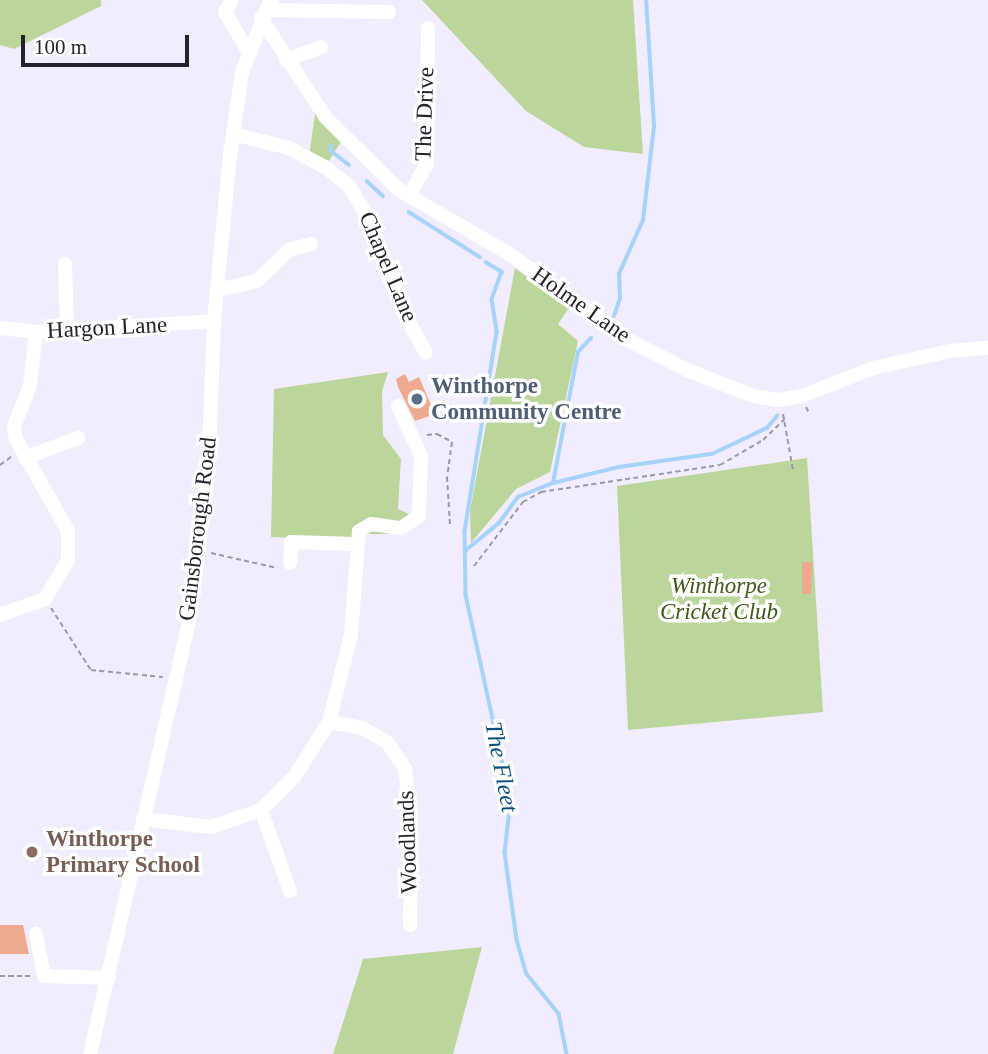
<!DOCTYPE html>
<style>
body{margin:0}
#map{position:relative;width:988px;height:1054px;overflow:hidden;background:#f2edfe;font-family:"Times New Roman",serif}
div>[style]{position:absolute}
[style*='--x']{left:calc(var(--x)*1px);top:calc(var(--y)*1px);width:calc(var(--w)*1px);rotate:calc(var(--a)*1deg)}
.green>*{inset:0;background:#bbd69b}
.stream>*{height:3.5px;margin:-1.75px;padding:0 1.75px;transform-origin:1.75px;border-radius:1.75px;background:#a5d3f9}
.building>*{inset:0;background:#eea98e}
.path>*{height:2px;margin-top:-1px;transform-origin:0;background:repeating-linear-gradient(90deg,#9b97a5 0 5px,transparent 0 8.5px)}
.minor>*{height:14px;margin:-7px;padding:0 7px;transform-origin:7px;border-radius:7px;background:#fff}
.dots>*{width:19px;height:19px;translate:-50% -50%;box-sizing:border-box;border:4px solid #fefefe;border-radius:50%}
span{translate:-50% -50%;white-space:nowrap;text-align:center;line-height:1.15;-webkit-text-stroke:7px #fefefe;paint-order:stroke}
.street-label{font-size:23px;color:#26222c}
.service-label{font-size:23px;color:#4e5e75;font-weight:700}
.left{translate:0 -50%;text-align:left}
.park-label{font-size:23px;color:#405918;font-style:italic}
.education-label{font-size:23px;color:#785e54;font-weight:700}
.water-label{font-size:24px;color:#074e79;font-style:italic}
.scale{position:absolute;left:21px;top:35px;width:168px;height:32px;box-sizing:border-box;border:4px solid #26222c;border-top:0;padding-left:9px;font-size:21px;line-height:24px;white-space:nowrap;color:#26222c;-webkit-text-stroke:5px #fefefe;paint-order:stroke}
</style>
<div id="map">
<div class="green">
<i style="clip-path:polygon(0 0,101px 0,101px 6px,14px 49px,0 45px)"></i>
<i style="clip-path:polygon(422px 0,633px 0,643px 154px,584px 147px,526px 111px)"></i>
<i style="clip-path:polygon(316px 106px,344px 137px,325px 167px,309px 157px)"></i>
<i style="clip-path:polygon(515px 268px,569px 308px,558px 324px,578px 341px,550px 472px,516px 489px,471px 543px,470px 511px)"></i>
<i style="clip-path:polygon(388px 372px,382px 391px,383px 435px,401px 459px,398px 509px,409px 514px,405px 534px,364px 534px,363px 540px,271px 537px,274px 389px)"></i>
<i style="clip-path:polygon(807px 458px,823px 712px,628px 730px,617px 486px)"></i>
<i style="clip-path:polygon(482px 947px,453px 1054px,333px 1054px,363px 959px)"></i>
</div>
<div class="stream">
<i style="--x:332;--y:146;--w:4;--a:117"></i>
<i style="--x:330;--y:150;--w:24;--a:38"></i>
<i style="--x:367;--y:181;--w:22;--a:43"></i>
<i style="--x:409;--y:212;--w:84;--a:32.4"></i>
<i style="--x:486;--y:262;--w:19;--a:32"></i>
<i style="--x:502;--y:272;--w:29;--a:110"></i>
<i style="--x:492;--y:299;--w:33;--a:81"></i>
<i style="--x:497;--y:332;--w:202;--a:99.1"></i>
<i style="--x:465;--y:531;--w:64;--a:89.1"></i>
<i style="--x:466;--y:595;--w:211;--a:77.7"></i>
<i style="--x:511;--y:801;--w:52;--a:96.6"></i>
<i style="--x:505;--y:853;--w:88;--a:82.1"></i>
<i style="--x:517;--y:940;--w:35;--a:74"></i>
<i style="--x:527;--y:974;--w:51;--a:51.3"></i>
<i style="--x:559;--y:1014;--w:41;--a:78.7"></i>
<i style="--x:614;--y:316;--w:18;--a:-71"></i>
<i style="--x:620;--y:299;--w:25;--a:-92"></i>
<i style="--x:619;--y:274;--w:59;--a:-66"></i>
<i style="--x:643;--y:220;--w:95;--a:-83.3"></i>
<i style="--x:654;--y:126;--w:126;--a:-93.6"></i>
<i style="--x:553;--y:483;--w:68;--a:-13.6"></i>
<i style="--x:619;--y:467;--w:94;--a:-8"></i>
<i style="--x:712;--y:454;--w:61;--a:-25.3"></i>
<i style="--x:767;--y:428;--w:16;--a:-50"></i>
<i style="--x:465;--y:551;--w:44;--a:-39.5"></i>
<i style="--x:499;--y:523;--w:32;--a:-54"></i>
<i style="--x:518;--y:497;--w:38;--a:-22"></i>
<i style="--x:553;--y:483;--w:133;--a:-79.2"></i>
<i style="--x:578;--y:352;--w:19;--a:-47"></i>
</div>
<div class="building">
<i style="clip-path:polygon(405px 374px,409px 382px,419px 377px,435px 414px,415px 421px,398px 387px,396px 379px)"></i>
<i style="clip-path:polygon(802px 562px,812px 562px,811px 594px,802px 594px)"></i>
<i style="clip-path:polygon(0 925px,23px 925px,29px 954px,0 954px)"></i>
</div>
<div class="path">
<i style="--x:806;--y:407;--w:7;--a:63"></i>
<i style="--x:783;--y:414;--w:57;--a:79.9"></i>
<i style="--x:427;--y:435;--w:10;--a:-6"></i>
<i style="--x:437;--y:434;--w:17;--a:28"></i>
<i style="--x:452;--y:442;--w:35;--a:98"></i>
<i style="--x:447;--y:477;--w:48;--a:86.4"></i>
<i style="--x:0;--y:465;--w:14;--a:-36"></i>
<i style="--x:211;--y:553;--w:68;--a:12.8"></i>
<i style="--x:474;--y:566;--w:81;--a:-52.6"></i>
<i style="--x:523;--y:502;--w:21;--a:-29"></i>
<i style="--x:541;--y:492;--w:181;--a:-8.6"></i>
<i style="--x:720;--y:465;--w:50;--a:-30.2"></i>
<i style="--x:763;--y:440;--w:30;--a:-44"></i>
<i style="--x:51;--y:608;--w:74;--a:57.2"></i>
<i style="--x:91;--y:670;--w:72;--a:5.6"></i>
<i style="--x:0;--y:976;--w:32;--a:0"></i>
</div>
<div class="minor">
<i style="--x:232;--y:0;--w:14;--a:120"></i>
<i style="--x:225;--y:12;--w:48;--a:59.7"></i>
<i style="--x:266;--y:10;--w:123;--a:0.9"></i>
<i style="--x:261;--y:18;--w:119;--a:57"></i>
<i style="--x:326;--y:118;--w:103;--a:44.6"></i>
<i style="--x:399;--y:190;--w:129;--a:30.1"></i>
<i style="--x:511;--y:255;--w:142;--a:36.1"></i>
<i style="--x:626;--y:339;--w:68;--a:26.9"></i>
<i style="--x:687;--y:370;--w:71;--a:21.5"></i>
<i style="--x:753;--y:396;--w:25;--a:9"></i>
<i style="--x:778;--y:400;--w:24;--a:-9"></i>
<i style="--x:802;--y:396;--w:76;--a:-21.5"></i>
<i style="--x:873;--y:368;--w:79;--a:-12.4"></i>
<i style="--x:950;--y:351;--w:38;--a:-5"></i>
<i style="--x:286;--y:60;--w:37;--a:-20"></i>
<i style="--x:233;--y:134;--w:58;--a:14"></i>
<i style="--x:289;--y:148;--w:41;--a:27.8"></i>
<i style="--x:325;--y:167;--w:31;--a:38"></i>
<i style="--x:349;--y:186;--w:41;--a:59"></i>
<i style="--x:370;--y:221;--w:100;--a:69.6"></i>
<i style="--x:405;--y:315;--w:43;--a:61.1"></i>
<i style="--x:409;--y:196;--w:38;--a:-61"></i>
<i style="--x:427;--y:163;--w:135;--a:-89.6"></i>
<i style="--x:65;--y:264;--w:66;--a:88.3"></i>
<i style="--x:217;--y:290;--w:41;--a:-12.7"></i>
<i style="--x:257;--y:281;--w:45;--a:-44.1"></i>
<i style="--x:289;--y:250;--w:23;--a:-15"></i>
<i style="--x:0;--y:328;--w:36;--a:6"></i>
<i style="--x:36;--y:332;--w:178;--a:-3.5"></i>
<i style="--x:25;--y:458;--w:57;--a:-20.7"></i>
<i style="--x:290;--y:563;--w:21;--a:-87"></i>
<i style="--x:291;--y:542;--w:65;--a:1.8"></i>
<i style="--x:0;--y:615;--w:48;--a:-19.6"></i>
<i style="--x:45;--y:599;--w:45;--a:-59.5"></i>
<i style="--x:68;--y:560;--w:29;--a:-90"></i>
<i style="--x:68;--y:531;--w:106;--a:-119.5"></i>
<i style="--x:16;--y:439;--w:13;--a:-99"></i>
<i style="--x:14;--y:426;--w:43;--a:-68.2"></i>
<i style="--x:30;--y:386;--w:54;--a:-83.7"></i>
<i style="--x:329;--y:722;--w:34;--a:10"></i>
<i style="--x:362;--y:728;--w:29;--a:29"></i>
<i style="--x:387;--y:742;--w:32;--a:56"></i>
<i style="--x:405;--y:769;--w:43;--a:82.1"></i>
<i style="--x:411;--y:812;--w:113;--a:90.5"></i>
<i style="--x:261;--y:810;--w:86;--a:70.3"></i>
<i style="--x:143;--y:819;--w:68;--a:6.7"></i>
<i style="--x:211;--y:827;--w:53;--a:-18.8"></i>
<i style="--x:261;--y:810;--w:48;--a:-45"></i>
<i style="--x:295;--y:776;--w:64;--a:-57.8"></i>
<i style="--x:329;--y:722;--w:90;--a:-75.8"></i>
<i style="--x:351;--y:635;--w:104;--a:-85.6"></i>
<i style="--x:359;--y:531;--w:14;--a:-30"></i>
<i style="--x:371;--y:524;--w:30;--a:8"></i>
<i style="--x:401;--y:528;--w:22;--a:-34"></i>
<i style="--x:419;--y:516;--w:60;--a:-88.1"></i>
<i style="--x:421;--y:456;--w:55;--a:-114.7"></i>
<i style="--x:36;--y:934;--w:43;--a:79.2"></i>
<i style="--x:44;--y:976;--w:65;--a:1.8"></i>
<i style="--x:90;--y:1054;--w:443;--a:-77.1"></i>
<i style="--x:189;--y:622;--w:145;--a:-82.5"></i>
<i style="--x:208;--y:478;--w:157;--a:-87.8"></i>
<i style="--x:214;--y:321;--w:168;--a:-84.5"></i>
<i style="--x:230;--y:154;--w:83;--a:-81.7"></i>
<i style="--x:242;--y:72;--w:78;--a:-68.1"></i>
</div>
<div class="dots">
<i style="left:417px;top:399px;background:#5c6f8a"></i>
<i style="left:32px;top:852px;background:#8d6e63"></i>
</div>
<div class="street-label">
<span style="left:425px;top:114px;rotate:-88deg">The Drive</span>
<span style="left:388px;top:267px;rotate:67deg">Chapel Lane</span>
<span style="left:581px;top:305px;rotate:35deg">Holme Lane</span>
<span style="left:107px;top:328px;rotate:-3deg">Hargon Lane</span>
<span style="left:198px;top:529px;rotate:-83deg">Gainsborough Road</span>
<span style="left:408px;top:842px;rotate:-92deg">Woodlands</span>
</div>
<div class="service-label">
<span class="left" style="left:431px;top:399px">Winthorpe<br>Community Centre</span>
</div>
<div class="park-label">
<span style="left:719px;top:599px">Winthorpe<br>Cricket Club</span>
</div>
<div class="education-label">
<span class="left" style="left:46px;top:852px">Winthorpe<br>Primary School</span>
</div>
<div class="water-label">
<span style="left:501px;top:767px;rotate:79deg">The Fleet</span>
</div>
<div class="scale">100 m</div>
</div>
